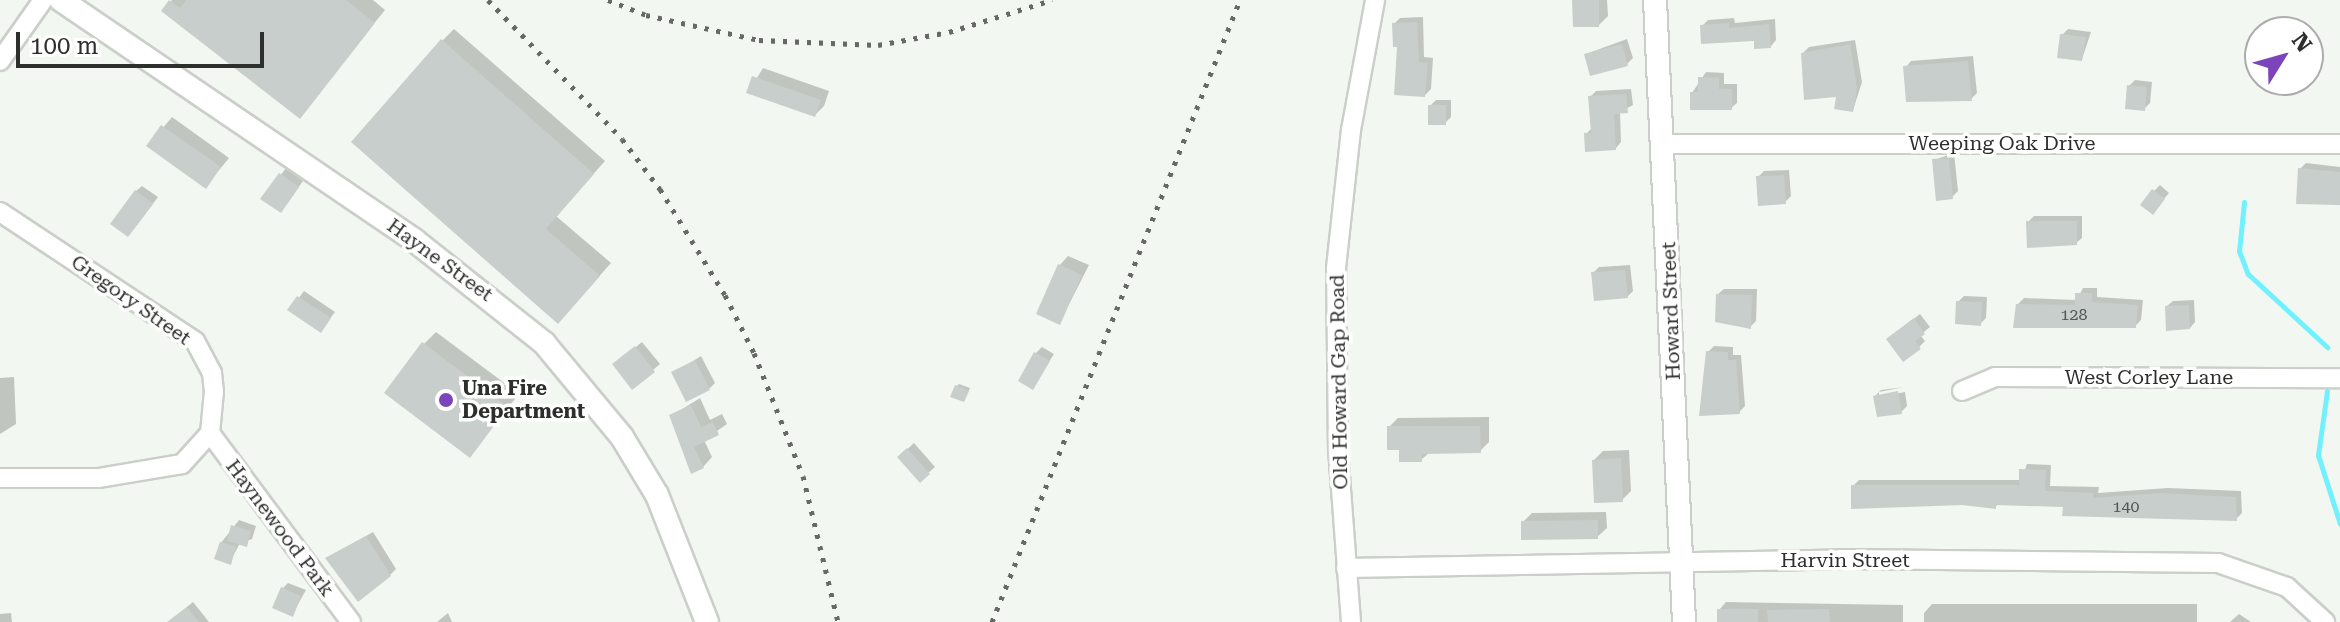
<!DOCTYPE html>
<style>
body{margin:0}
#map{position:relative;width:2340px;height:622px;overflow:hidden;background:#f2f7f1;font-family:"Roboto Serif",serif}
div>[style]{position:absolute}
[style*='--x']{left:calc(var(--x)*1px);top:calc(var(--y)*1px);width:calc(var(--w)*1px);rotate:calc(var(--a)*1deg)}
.shadow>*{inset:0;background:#0003}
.stream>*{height:5px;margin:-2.5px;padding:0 2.5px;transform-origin:2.5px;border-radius:2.5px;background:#71f0fd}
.building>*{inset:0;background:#c7cecb}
.roads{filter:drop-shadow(2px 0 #cacfc9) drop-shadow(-2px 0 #cacfc9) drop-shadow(0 2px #cacfc9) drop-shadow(0 -2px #cacfc9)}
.minor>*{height:18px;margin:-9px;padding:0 9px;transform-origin:9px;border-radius:9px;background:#fff}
.tertiary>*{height:22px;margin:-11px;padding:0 11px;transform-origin:11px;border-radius:11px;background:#fff}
.rail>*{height:5px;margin-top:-2.5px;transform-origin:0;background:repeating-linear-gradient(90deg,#666965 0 4px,transparent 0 12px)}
.dots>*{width:22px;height:22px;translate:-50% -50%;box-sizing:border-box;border:4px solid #fff;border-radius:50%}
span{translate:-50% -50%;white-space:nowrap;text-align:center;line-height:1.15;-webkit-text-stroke:7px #fff;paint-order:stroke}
.number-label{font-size:16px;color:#545754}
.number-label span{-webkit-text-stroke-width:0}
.street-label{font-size:20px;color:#2d2f2c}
.poi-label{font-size:20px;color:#2d2f2c;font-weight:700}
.left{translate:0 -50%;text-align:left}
.north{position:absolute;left:2244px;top:16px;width:80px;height:80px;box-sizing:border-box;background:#fff;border:2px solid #abacab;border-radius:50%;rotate:53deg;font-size:22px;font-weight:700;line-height:32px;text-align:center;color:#2d2f2c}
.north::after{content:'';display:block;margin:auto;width:28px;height:36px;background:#7b44bb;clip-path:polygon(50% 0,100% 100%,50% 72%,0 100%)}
.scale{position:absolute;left:16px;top:32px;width:248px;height:36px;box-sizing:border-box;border:4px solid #2d2f2c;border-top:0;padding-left:10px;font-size:24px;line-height:28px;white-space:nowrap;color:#2d2f2c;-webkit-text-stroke:6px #fff;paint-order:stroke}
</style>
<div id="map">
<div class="shadow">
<i style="clip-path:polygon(172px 0,373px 0,385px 10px,299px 116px,164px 10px)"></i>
<i style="clip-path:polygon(1574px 0,1607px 0,1608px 16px,1599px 25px)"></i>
<i style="clip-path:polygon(1423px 17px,1424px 57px,1433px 58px,1431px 89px,1425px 95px,1394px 24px,1400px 18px)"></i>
<i style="clip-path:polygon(1734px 18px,1735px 23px,1775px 19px,1776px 40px,1771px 46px,1702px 26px,1708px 20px)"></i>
<i style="clip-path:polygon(454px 29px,605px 161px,556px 216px,611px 263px,570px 309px,442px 41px)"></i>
<i style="clip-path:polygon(2068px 29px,2091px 32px,2082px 59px,2062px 35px)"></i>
<i style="clip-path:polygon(1627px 39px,1633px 58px,1627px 64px,1586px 54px)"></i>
<i style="clip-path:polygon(1855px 40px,1862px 82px,1853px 110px,1803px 53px,1809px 47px)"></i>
<i style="clip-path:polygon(1973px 56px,1977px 93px,1971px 99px,1906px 67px,1911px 61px)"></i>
<i style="clip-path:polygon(763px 68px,829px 91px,824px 106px,815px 115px,749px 91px)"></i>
<i style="clip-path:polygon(1706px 72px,1724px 73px,1724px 84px,1737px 84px,1737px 103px,1731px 108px,1692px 93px)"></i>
<i style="clip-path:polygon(2135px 80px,2152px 82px,2150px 103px,2144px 109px,2129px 86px)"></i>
<i style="clip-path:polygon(1631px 89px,1633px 105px,1620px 112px,1621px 142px,1616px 148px,1586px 134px,1592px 128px,1590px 97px,1596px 91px)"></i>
<i style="clip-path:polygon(1436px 100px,1451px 100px,1451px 117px,1445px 123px,1430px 106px)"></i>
<i style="clip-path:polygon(172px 117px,229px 158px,206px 186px,149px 145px)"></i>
<i style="clip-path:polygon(1954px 153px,1958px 191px,1952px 197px,1934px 160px)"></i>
<i style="clip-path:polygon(2306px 163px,2340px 167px,2340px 204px,2300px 169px)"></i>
<i style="clip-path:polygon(286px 168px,303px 181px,286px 205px,263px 199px)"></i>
<i style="clip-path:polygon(1789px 170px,1791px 196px,1785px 202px,1758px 177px,1764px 171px)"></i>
<i style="clip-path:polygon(2160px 185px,2169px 193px,2158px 206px,2154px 191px)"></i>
<i style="clip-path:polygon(142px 186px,158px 197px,134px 229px,136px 191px)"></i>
<i style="clip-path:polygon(2034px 216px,2082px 216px,2082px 238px,2076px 243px,2028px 222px)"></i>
<i style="clip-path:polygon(1068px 256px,1089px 265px,1060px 322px,1059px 266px)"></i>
<i style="clip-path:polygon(1630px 265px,1633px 291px,1627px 297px,1593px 273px,1599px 267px)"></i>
<i style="clip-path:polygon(2083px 288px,2097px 288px,2097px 297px,2143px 300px,2141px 320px,2135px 326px,2018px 304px,2024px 298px,2077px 300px)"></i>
<i style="clip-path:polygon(1724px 289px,1757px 289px,1756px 321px,1750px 327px,1718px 294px)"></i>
<i style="clip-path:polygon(304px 291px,335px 312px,326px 324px,290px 310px)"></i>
<i style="clip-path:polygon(1964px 296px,1987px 297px,1986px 318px,1980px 324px,1958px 302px)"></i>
<i style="clip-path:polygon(2194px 300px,2195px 322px,2190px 328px,2167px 306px,2173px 301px)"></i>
<i style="clip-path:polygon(1920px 314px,1930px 327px,1920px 335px,1925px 341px,1919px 347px,1894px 334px)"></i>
<i style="clip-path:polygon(436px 332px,519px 394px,470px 455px,424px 344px)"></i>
<i style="clip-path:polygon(642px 342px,660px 364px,633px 387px,621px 359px)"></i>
<i style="clip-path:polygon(1714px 346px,1733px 347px,1733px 355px,1741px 355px,1745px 406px,1739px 412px,1708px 352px)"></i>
<i style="clip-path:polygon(1042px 347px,1054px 354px,1033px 387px,1036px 353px)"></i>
<i style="clip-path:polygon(701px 356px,715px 383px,709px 389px,674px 373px)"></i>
<i style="clip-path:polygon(14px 377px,16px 424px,0 434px,0 378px)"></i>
<i style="clip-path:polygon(959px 384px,970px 388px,964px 400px,957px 386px)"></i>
<i style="clip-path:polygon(1904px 387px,1879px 392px,1879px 397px,1905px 392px,1907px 406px,1901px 412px,1875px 396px,1881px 390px)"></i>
<i style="clip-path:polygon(700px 398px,710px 420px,722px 414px,727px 424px,704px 440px,712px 457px,703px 467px,671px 416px)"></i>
<i style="clip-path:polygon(1489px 417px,1489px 442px,1480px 451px,1430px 452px,1421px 460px,1401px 448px,1389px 427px,1398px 418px)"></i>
<i style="clip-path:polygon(914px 443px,935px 467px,920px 480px,899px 457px)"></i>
<i style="clip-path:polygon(1629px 450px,1631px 491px,1622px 500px,1594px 460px,1603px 451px)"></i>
<i style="clip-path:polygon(2027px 464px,2051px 465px,2050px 486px,2099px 487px,2098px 493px,2168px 488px,2241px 491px,2242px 513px,2236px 519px,2065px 505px,2000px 503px,1995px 507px,1853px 486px,1859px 480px,2021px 480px)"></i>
<i style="clip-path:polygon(1606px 512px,1607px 528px,1597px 537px,1523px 522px,1532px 513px)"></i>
<i style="clip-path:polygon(239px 520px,256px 526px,252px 539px,240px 543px,230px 562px,221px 543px)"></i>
<i style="clip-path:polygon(373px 532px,396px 569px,390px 575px,327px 558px)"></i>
<i style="clip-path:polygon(288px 583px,306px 590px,292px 615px,282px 589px)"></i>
<i style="clip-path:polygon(193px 602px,209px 622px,172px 622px,177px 615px)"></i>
<i style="clip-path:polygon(1726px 602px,1903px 605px,1903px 622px,1719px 622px,1719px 610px)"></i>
<i style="clip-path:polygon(1932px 604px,2197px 604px,2197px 622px,1924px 622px,1924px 613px)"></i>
<i style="clip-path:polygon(11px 613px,12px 622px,0 622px,0 614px)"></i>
<i style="clip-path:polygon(448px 613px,452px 622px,437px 622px)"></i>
<i style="clip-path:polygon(2239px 614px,2251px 622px,2230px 622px)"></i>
</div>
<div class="stream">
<i style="--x:2244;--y:202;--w:49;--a:95.8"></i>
<i style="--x:2239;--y:251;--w:25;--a:69"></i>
<i style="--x:2248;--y:274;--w:108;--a:42.7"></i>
<i style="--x:2327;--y:391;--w:65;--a:98"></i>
<i style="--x:2318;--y:455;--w:72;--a:72.3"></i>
</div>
<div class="building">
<i style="clip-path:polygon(169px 0,180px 8px,186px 0,346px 0,375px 23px,300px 119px,161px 11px)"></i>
<i style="clip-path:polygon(1572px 0,1599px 0,1599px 27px,1573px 27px)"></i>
<i style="clip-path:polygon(1417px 22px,1419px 62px,1428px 63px,1425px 97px,1394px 95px,1397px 47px,1393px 47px,1392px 23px)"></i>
<i style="clip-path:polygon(1729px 23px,1729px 28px,1769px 24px,1771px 48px,1754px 49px,1754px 41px,1701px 44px,1700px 25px)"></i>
<i style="clip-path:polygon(2060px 34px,2086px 37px,2082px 61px,2057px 58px)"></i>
<i style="clip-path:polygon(441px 39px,594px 174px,546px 229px,600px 276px,558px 324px,351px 142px)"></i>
<i style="clip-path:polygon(1622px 44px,1628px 66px,1590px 76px,1584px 54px)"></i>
<i style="clip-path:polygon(1850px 44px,1857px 89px,1853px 112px,1834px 109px,1836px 97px,1804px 100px,1801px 53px)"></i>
<i style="clip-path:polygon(1968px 61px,1972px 101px,1906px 102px,1903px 66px)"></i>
<i style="clip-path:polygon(752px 76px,821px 100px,815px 117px,746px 93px)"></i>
<i style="clip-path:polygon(1698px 77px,1719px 78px,1719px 89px,1732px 89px,1732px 110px,1690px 110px,1690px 92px,1698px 92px)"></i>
<i style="clip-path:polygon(2127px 85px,2147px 87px,2145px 111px,2125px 109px)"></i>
<i style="clip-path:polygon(1626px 94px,1628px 113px,1614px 114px,1616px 150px,1585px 152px,1584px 133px,1591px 133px,1588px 96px)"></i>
<i style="clip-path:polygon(1428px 105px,1446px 105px,1446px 125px,1428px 125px)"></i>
<i style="clip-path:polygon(161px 125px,221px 167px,206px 189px,146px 146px)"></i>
<i style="clip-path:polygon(1949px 158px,1953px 199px,1936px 201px,1932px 159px)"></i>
<i style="clip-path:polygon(2298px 168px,2340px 172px,2340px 205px,2296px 204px)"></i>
<i style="clip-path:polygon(279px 173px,299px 187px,281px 213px,260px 199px)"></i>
<i style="clip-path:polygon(1784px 175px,1786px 204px,1758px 206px,1756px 176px)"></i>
<i style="clip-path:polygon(2152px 189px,2165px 199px,2153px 215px,2140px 205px)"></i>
<i style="clip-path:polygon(135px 190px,153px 204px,128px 237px,110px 224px)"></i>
<i style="clip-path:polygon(2026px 221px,2077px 221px,2077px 245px,2027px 248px)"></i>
<i style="clip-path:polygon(1058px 264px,1082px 275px,1060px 325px,1036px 314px)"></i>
<i style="clip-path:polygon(1625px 270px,1628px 298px,1594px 301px,1591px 272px)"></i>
<i style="clip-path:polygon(2075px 293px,2092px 293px,2092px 302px,2138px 305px,2136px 328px,2013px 328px,2016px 304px,2075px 305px)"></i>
<i style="clip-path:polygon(1716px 294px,1752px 295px,1751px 329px,1715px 322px)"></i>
<i style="clip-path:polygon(297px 296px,331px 318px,321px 333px,287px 310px)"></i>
<i style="clip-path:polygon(1956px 301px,1982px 302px,1981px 326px,1955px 324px)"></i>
<i style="clip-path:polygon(2189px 305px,2190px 329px,2166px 331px,2165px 306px)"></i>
<i style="clip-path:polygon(1914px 318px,1925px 334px,1915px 341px,1921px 349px,1903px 362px,1886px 339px)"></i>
<i style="clip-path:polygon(422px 342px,508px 407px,470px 458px,384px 393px)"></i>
<i style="clip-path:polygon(635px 346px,655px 372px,632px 390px,612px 364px)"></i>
<i style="clip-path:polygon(1706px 351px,1728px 352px,1728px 360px,1736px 360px,1740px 414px,1699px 416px)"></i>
<i style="clip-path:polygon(1034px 352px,1050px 361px,1033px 390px,1018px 381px)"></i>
<i style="clip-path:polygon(695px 360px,710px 390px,686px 402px,671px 372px)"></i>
<i style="clip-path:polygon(955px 385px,969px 391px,964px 402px,950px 397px)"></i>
<i style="clip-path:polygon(1898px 391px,1902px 414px,1877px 417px,1873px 396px)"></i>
<i style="clip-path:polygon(691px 405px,701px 427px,713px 422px,719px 435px,694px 447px,704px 468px,691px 474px,669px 415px)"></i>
<i style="clip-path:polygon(1387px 426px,1480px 426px,1481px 453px,1422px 454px,1422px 462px,1399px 462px,1399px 450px,1387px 450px)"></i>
<i style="clip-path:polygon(907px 448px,930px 474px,920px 483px,897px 457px)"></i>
<i style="clip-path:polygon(1621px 458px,1623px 502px,1594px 503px,1592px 460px)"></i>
<i style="clip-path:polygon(2019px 469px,2046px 470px,2045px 491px,2094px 493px,2093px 498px,2161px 493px,2236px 497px,2237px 521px,2062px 516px,2063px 507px,1996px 505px,1996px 509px,1962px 505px,1851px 509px,1851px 485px,2019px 485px)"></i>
<i style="clip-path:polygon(1598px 520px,1598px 539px,1521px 540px,1521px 521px)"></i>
<i style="clip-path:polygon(231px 525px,251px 531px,247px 547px,227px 541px)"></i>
<i style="clip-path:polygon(366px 536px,391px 576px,358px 602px,325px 558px)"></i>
<i style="clip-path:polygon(220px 542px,236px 546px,231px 565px,214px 559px)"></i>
<i style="clip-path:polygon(281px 587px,301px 596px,293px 617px,272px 608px)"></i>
<i style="clip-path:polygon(187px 607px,199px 622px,167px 622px)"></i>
<i style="clip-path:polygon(1717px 609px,1758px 609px,1758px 622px,1717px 622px)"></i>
<i style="clip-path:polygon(1829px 609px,1830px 622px,1768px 622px,1767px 610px)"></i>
</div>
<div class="roads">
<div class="minor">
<i style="--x:0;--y:61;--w:75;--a:-54.8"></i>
<i style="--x:1664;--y:144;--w:676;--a:0"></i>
<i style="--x:0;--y:212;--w:234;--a:33.5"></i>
<i style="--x:195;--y:341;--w:36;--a:62"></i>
<i style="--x:212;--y:373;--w:18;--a:84"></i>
<i style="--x:214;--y:391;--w:42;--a:95.4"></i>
<i style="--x:210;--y:433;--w:42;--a:132.1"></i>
<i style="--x:182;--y:464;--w:85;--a:170.5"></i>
<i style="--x:98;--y:478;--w:98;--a:180"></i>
<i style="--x:1962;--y:391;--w:36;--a:-23"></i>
<i style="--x:1995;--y:377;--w:345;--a:0.2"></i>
<i style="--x:210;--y:433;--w:236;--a:53.3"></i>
<i style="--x:1346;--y:568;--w:494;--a:-1"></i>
<i style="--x:1840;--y:559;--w:378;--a:0.6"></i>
<i style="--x:2218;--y:563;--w:73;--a:19.2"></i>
<i style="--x:2287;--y:587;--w:52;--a:42.6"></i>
<i style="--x:1351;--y:622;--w:171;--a:-94.3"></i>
<i style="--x:1338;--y:451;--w:183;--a:-90.6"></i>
<i style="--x:1336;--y:268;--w:139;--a:-83.8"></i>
<i style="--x:1351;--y:130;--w:132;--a:-79.5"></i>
</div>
<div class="tertiary">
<i style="--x:61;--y:0;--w:427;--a:34.2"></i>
<i style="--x:414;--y:240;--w:166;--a:38.4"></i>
<i style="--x:544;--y:343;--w:122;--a:50.3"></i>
<i style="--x:622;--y:437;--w:68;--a:58.9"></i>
<i style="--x:657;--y:495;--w:136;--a:68.5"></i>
<i style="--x:1655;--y:0;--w:623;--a:87.33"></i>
</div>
</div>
<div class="rail">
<i style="--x:488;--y:0;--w:193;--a:46"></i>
<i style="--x:622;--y:139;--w:63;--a:52.8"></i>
<i style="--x:660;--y:189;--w:124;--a:58.5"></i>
<i style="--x:725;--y:295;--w:65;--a:63.4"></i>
<i style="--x:754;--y:353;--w:132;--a:68.3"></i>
<i style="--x:803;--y:476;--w:150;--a:76.5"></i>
<i style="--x:608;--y:0;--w:41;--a:21.5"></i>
<i style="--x:646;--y:15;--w:116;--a:12.5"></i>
<i style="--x:759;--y:40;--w:119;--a:2.4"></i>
<i style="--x:878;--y:45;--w:72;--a:-10.4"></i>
<i style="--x:949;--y:32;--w:108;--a:-17.3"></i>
<i style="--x:992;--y:622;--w:670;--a:-68.26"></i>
</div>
<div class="dots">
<i style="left:446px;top:400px;background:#7b44bb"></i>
</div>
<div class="number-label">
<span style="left:2074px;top:315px">128</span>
<span style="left:2126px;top:507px">140</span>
</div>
<div class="street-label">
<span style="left:2002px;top:143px">Weeping Oak Drive</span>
<span style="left:440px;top:260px;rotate:36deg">Hayne Street</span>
<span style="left:131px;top:300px;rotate:35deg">Gregory Street</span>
<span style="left:1671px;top:311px;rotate:-92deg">Howard Street</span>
<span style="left:2149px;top:377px">West Corley Lane</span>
<span style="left:1339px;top:382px;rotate:-91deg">Old Howard Gap Road</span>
<span style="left:280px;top:528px;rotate:53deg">Haynewood Park</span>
<span style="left:1845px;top:560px">Harvin Street</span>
</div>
<div class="poi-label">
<span class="left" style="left:462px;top:400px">Una Fire<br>Department</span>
</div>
<div class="north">N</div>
<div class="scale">100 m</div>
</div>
